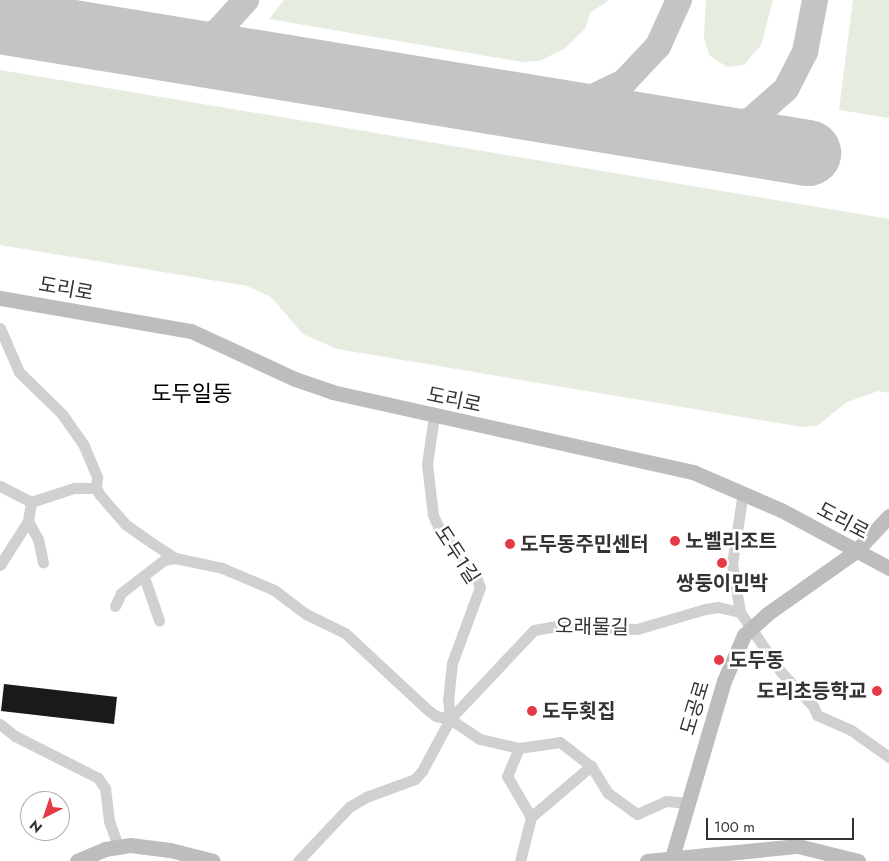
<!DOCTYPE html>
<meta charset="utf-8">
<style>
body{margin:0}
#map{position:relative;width:889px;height:861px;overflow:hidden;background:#fff;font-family:Jost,"Noto Sans KR",sans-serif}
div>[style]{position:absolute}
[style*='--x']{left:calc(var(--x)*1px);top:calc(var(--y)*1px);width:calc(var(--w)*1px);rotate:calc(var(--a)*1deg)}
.green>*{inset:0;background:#e6ecdf}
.taxiway>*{height:26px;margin:-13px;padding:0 13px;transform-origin:13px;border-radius:13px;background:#c4c4c4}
.runway>*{height:66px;margin:-33px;padding:0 33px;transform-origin:33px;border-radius:33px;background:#c4c4c4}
.building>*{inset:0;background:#1a1a1a}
.street>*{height:11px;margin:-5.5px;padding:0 5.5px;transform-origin:5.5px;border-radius:5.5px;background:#d0d0d0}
.secondary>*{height:15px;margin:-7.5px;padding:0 7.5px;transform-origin:7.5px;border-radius:7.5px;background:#bdbdbd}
.dots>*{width:14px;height:14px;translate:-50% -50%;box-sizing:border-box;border:2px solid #fff;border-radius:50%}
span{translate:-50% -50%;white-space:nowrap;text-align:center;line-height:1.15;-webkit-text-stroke:5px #fff;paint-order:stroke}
.street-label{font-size:20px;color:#333}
.poi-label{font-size:20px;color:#333;font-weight:700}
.left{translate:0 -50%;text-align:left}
.right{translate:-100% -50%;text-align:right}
.quarter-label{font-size:22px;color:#000}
.north{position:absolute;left:20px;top:791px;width:50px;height:50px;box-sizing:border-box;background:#fff;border:1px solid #adadad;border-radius:50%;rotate:221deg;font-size:14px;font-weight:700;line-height:20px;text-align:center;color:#333}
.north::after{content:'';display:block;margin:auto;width:18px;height:22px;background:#e63946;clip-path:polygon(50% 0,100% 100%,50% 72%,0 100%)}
.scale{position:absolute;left:706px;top:818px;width:148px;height:22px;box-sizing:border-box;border:2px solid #333;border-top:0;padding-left:6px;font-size:15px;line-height:18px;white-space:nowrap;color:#333;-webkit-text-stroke:4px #fff;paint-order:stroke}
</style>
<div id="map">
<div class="green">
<i style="clip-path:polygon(284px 0,609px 0,590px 13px,585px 29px,564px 49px,539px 61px,522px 62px,269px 19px)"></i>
<i style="clip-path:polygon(706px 0,773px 0,761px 45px,744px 65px,727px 67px,710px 56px,704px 39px)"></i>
<i style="clip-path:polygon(853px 0,889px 0,889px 118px,839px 110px)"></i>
<i style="clip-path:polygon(0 70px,889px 219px,889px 393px,878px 391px,847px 402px,817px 426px,802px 427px,337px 349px,303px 334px,271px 297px,247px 286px,0 245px)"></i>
</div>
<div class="taxiway">
<i style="--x:141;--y:42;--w:38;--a:3"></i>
<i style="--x:179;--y:44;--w:22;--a:-10"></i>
<i style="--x:201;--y:40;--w:19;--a:-28"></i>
<i style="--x:218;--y:31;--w:42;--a:-47.9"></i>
<i style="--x:513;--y:106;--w:48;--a:1.2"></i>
<i style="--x:561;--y:107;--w:19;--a:-12"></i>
<i style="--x:580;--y:103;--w:49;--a:-25.5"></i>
<i style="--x:624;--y:82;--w:50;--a:-46.6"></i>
<i style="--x:658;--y:46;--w:51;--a:-65.5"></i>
<i style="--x:693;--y:134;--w:32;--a:-9"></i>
<i style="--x:725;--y:129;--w:29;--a:-20"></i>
<i style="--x:752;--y:119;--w:45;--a:-41.4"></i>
<i style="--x:786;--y:89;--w:42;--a:-62.8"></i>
<i style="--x:805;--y:52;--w:53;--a:-79.1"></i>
</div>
<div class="runway">
<i style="--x:0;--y:21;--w:819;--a:9.28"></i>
</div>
<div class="building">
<i style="clip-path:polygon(4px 684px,117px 697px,114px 724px,1px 711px)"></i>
</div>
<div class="street">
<i style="--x:0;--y:328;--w:48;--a:66.6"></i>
<i style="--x:19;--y:372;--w:60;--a:44.3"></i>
<i style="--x:62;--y:414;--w:39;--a:55"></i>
<i style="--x:84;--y:446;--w:34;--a:67"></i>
<i style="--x:97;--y:477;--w:11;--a:95"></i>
<i style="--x:96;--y:488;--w:8;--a:60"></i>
<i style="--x:100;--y:495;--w:38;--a:49"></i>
<i style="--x:125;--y:524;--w:33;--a:35"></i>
<i style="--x:152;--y:543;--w:27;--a:33"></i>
<i style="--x:175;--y:558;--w:48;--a:12"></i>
<i style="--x:222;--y:568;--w:56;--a:22.9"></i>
<i style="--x:274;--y:590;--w:40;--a:37"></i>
<i style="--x:306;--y:614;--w:43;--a:26"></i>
<i style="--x:345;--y:633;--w:113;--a:42.9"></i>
<i style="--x:428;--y:710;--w:10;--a:37"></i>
<i style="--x:436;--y:716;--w:14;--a:12"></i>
<i style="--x:450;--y:719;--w:36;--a:34"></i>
<i style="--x:480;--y:739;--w:40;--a:13"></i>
<i style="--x:519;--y:748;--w:41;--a:-8.3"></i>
<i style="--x:560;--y:742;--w:39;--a:38"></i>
<i style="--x:591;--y:766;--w:32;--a:58"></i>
<i style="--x:608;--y:793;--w:36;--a:36"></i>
<i style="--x:637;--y:814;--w:32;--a:-24"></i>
<i style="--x:666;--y:801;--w:22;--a:5"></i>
<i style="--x:434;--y:416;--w:49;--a:98.3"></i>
<i style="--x:427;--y:464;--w:51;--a:83.3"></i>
<i style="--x:433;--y:515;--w:17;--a:66"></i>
<i style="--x:440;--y:531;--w:53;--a:50.3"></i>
<i style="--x:474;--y:572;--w:16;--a:68"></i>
<i style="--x:480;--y:587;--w:81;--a:110.2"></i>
<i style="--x:452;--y:663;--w:36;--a:96"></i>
<i style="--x:448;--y:699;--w:20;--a:84"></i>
<i style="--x:0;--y:486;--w:35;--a:27"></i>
<i style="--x:31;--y:502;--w:45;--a:-18"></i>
<i style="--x:74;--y:488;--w:22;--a:0"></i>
<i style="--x:743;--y:492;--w:73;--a:98.7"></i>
<i style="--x:732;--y:564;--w:49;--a:80.5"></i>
<i style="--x:740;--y:612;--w:73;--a:55.7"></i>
<i style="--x:781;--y:672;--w:47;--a:46.7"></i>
<i style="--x:813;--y:706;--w:10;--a:66"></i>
<i style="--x:817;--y:715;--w:37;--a:24"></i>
<i style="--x:851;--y:730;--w:47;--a:35.4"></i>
<i style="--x:28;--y:521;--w:21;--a:61"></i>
<i style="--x:38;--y:539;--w:24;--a:78"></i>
<i style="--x:0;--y:565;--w:52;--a:-57.5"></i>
<i style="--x:28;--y:521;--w:19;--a:-81"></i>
<i style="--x:144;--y:577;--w:46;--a:70.8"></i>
<i style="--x:115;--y:606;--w:14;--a:-65"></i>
<i style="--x:121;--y:593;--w:54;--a:-37.5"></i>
<i style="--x:164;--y:560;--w:11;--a:-10"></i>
<i style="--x:0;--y:724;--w:19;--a:39"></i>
<i style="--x:15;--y:736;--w:93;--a:26.8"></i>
<i style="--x:98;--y:778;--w:12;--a:55"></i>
<i style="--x:105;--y:788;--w:33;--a:83"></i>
<i style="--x:109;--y:821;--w:27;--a:70"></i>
<i style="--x:519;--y:748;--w:30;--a:113"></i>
<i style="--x:507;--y:776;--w:48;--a:59.7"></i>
<i style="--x:531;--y:817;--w:45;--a:104"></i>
<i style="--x:531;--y:817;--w:79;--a:-40.4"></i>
<i style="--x:298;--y:861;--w:74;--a:-46.6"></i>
<i style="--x:349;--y:807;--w:20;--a:-30"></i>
<i style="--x:366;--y:797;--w:52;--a:-20.2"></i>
<i style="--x:415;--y:779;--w:11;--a:-49"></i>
<i style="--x:422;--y:771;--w:59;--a:-61.7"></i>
<i style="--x:450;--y:719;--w:122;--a:-46.7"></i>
<i style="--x:534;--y:630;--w:23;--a:-10"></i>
<i style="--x:557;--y:626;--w:80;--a:2.1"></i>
<i style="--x:637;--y:629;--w:71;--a:-16.4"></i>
<i style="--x:705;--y:609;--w:13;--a:-9"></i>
<i style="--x:718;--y:607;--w:23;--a:13"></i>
</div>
<div class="secondary">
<i style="--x:0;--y:298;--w:194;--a:9.8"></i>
<i style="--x:191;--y:331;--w:115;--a:24.8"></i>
<i style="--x:295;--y:379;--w:39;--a:19"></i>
<i style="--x:332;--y:392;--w:370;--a:12.5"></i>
<i style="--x:693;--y:472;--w:96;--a:23.4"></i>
<i style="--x:781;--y:510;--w:123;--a:28.2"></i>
<i style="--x:77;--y:861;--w:30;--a:-23"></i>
<i style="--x:105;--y:849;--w:25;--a:-9"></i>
<i style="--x:130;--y:845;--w:40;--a:7.1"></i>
<i style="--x:170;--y:850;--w:44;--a:14.3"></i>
<i style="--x:647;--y:861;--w:152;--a:-5.7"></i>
<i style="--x:798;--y:846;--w:62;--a:14"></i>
<i style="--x:671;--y:861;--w:188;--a:-73.6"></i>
<i style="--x:724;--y:681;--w:50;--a:-66.5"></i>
<i style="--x:744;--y:635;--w:31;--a:-42"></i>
<i style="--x:767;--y:614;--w:109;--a:-35.3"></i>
<i style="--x:856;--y:551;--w:48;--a:-46.7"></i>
</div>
<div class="dots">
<i style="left:675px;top:541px;background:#e63946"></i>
<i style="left:510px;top:544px;background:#e63946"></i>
<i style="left:722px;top:563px;background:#e63946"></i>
<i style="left:719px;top:660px;background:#e63946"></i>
<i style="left:877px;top:691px;background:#e63946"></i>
<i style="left:532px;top:711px;background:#e63946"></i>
</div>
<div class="street-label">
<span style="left:66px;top:289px;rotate:10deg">도리로</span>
<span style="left:454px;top:400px;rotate:12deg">도리로</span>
<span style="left:843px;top:521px;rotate:28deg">도리로</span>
<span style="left:457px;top:555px;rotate:57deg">도두1길</span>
<span style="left:592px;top:627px;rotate:1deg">오래물길</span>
<span style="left:695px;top:708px;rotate:-73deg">도공로</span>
</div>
<div class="poi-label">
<span class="left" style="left:685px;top:541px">노벨리조트</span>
<span class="left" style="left:520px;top:544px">도두동주민센터</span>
<span style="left:722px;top:583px">쌍둥이민박</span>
<span class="left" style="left:729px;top:660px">도두동</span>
<span class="right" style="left:867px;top:691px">도리초등학교</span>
<span class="left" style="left:542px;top:711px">도두횟집</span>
</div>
<div class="quarter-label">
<span style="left:192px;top:394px">도두일동</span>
</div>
<div class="north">N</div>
<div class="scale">100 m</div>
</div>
